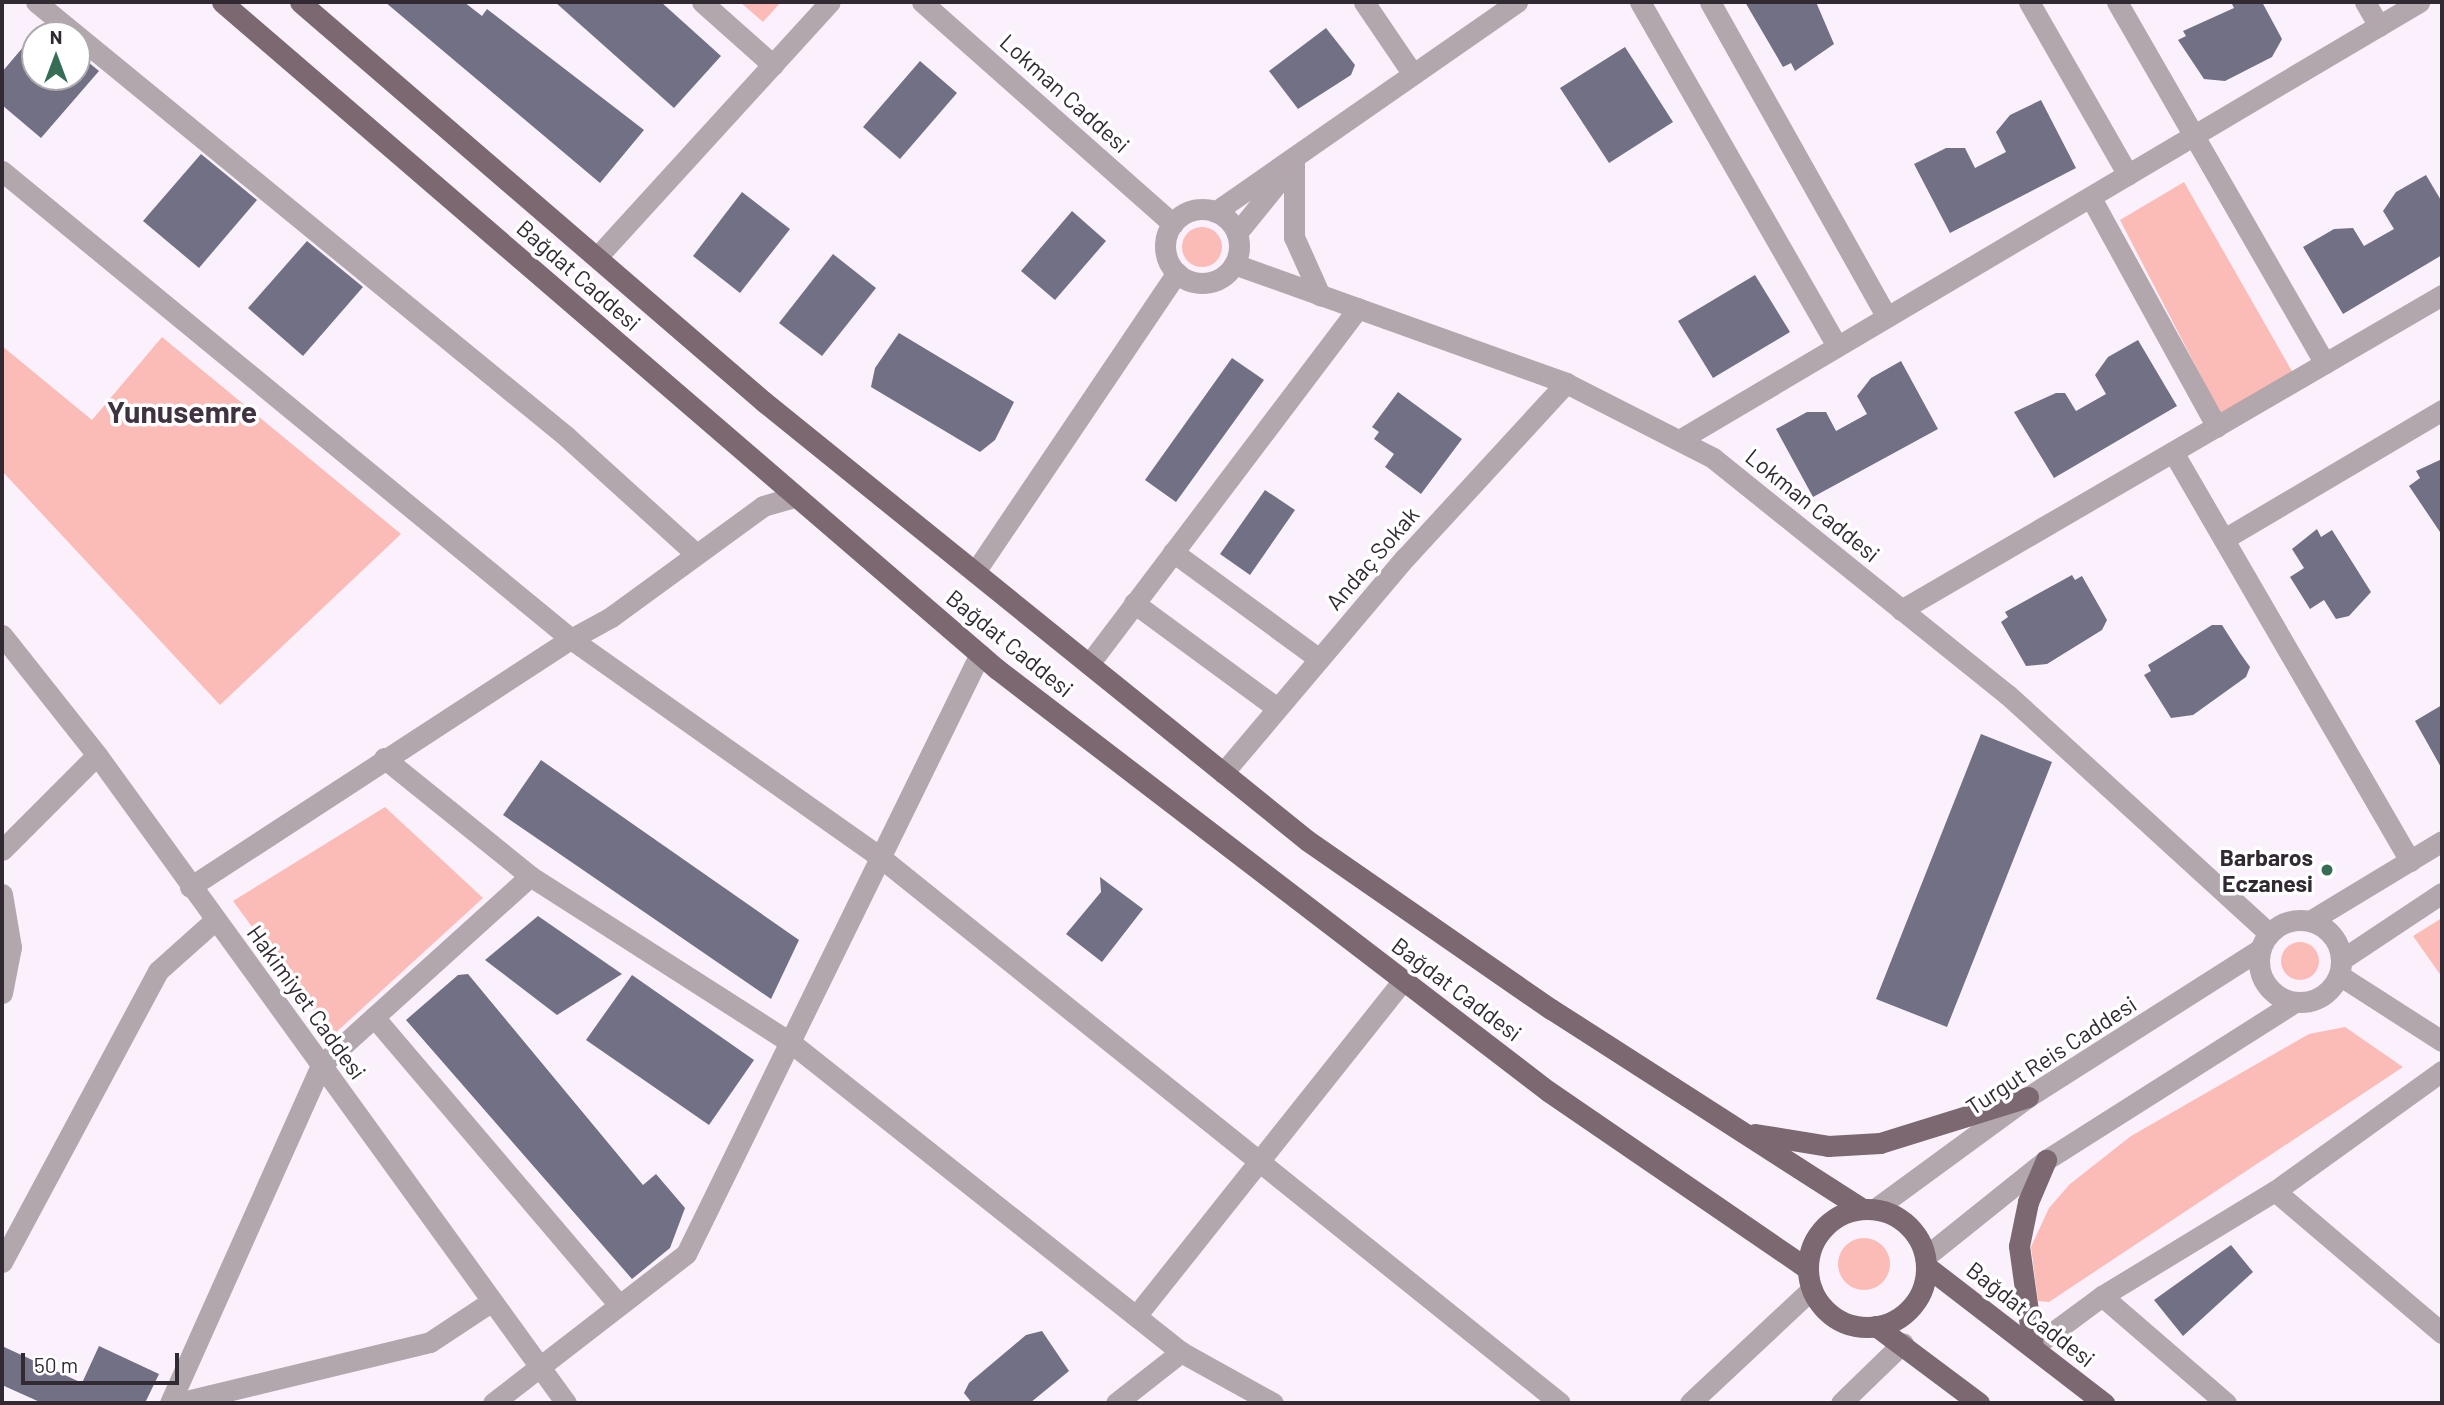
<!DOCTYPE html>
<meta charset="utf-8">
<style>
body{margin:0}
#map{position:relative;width:2444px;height:1405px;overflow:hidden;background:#faf1fd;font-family:Barlow,sans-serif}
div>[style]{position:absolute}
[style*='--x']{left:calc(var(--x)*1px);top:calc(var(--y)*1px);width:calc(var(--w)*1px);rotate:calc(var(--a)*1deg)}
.green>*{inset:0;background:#fbbbb7}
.round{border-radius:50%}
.building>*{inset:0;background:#727085}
.minor>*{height:21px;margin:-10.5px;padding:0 10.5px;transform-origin:10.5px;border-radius:10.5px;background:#b2a7ac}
.minor>.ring{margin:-10.5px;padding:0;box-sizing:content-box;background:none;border:21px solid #b2a7ac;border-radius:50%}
.major>*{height:21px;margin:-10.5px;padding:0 10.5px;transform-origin:10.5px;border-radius:10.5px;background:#7b6870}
.major>.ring{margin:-10.5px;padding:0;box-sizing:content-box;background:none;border:21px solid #7b6870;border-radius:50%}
.dots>*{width:19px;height:19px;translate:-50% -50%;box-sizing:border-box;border:4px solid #fff;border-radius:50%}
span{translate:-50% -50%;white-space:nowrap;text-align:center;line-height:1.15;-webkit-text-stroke:7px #fff;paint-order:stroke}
.street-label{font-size:23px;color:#312a32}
.poi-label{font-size:23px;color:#312a32;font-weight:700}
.right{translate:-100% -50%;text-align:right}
.district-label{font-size:30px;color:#3f3342;font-weight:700}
.frame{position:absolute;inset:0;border:4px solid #312a32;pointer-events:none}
.north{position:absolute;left:21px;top:21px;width:70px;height:70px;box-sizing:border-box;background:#fff;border:2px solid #adaaad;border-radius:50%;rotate:0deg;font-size:19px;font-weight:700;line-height:28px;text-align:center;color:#312a32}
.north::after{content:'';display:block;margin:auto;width:24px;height:32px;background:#356e55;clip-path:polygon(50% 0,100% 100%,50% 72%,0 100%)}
.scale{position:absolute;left:21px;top:1353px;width:158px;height:32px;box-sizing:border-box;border:4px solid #312a32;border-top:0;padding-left:9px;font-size:21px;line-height:24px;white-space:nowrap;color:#312a32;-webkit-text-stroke:5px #fff;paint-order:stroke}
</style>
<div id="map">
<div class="green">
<i style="clip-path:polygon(740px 2px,781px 2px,763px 22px)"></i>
<i style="clip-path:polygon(2184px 182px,2293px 373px,2220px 413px,2120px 220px)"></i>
<i class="round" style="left:1182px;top:227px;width:40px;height:40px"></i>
<i style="clip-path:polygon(162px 337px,401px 534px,220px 705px,2px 471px,2px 346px,92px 420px)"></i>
<i style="clip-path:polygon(385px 807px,483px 898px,332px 1036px,233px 901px)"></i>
<i style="clip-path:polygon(2442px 918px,2442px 977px,2413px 936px)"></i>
<i class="round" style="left:2281px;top:942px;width:38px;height:38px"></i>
<i style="clip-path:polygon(2345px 1027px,2403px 1067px,2049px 1302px,2038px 1301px,2031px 1247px,2049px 1208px,2070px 1184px,2131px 1136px,2309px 1034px)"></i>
<i class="round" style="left:1838px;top:1238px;width:52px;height:52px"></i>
</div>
<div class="building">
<i style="clip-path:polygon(385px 2px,464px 2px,482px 16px,487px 9px,644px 130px,600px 183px)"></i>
<i style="clip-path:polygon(555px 2px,661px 2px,721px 56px,674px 108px)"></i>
<i style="clip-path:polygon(1745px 2px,1816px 2px,1834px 44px,1795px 71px,1791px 63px,1783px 67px)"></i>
<i style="clip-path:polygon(2231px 2px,2262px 2px,2282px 39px,2272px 57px,2225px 81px,2204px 79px,2178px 40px,2186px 36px,2183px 31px,2234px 8px)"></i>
<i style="clip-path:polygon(1326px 28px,1355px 65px,1351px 75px,1298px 109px,1269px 71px)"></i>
<i style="clip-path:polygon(35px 33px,35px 77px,77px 77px,77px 53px,99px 71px,41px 138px,2px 105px,2px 72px)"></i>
<i style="clip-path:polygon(1625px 47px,1673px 122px,1609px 163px,1560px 88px)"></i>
<i style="clip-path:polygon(920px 61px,957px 93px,900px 159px,863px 127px)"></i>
<i style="clip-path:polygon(2041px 100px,2076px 168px,1950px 233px,1914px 164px,1946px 148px,1965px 148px,1975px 168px,2006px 152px,1996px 132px,2010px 115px)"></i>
<i style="clip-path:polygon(201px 154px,257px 200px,199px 268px,143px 221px)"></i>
<i style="clip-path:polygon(2426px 175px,2442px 202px,2442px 255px,2343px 314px,2303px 247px,2334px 229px,2353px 228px,2364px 246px,2394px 229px,2383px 211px,2396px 192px)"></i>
<i style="clip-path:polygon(742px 192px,790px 229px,740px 293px,693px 256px)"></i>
<i style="clip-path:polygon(1072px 211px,1106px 241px,1055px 300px,1021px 271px)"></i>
<i style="clip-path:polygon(307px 241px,363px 287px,303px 356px,248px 308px)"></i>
<i style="clip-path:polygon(833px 254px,876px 288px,822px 356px,779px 323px)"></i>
<i style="clip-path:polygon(1755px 275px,1790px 332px,1713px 378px,1678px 321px)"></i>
<i style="clip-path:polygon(899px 333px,1014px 402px,995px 440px,980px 452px,871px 387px,875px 368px)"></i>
<i style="clip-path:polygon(2138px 340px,2177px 406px,2054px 478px,2014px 412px,2056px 393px,2065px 393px,2076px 411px,2106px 394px,2095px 375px,2108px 357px)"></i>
<i style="clip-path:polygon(1232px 358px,1264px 380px,1176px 502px,1145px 480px)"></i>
<i style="clip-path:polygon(1901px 361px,1938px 429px,1813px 497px,1776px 429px,1807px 412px,1826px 412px,1836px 431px,1867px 414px,1857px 396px,1871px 378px)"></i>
<i style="clip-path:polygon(1398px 392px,1462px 439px,1421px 494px,1385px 467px,1394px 454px,1374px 439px,1379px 432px,1372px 427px)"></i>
<i style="clip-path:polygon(2442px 459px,2442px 535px,2409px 486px,2420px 478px,2416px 471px)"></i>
<i style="clip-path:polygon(1265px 490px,1295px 510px,1250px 575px,1220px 554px)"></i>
<i style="clip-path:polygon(2317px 529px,2321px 537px,2332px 530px,2371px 592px,2349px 616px,2336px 619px,2324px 600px,2310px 609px,2290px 577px,2304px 568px,2292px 549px)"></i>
<i style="clip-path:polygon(2072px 575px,2075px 580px,2082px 576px,2107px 620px,2102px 630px,2047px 664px,2026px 666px,2001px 622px,2008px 617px,2005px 612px)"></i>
<i style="clip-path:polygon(2212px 625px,2222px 625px,2240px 653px,2250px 667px,2246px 677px,2193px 715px,2171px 718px,2144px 675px,2151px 671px,2148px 665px)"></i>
<i style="clip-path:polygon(2442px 705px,2442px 769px,2415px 721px)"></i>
<i style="clip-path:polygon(1981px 734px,2052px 762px,1947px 1027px,1876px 999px)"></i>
<i style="clip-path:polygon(541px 760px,799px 940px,771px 999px,503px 815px)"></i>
<i style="clip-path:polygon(1100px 877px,1143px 909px,1102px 962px,1066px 934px,1101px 892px)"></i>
<i style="clip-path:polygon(538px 916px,622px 974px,557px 1015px,485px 960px)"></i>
<i style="clip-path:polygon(468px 974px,643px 1185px,656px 1174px,685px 1208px,670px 1248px,632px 1279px,406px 1020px,458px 975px)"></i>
<i style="clip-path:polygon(632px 975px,754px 1060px,709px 1125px,586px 1040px)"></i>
<i style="clip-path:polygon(2231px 1245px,2253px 1272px,2183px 1336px,2154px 1300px)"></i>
<i style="clip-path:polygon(1042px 1331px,1069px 1371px,1030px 1403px,972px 1403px,964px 1393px,969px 1383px,1026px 1335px)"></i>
<i style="clip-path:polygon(2px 1346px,82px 1383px,99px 1346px,159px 1374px,145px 1403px,42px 1403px,2px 1385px)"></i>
</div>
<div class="minor">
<i style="--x:36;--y:2;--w:686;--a:39.32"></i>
<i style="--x:567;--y:437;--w:174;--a:42.2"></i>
<i style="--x:702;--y:2;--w:95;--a:41.6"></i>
<i style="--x:922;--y:2;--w:335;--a:41.5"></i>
<i style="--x:1364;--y:2;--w:86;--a:55.9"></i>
<i style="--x:1640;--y:2;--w:396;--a:60.2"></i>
<i style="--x:1710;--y:2;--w:361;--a:60.7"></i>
<i style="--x:2029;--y:2;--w:199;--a:60.2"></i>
<i style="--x:2117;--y:2;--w:417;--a:60.1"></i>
<i style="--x:2365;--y:2;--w:28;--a:60"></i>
<i style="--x:1294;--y:163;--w:74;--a:90"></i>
<i style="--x:1294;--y:237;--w:64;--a:65.9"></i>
<i style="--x:2;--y:171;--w:737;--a:39.44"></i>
<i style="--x:571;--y:639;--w:46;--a:-28.8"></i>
<i style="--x:611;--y:617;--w:188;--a:-36.1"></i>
<i style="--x:763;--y:506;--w:32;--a:-16"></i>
<i style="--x:2091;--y:198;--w:261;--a:61.2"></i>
<i class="ring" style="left:1165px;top:209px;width:53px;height:53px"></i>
<i style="--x:1215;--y:212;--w:368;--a:-34.8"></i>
<i style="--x:1237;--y:233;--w:75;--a:-51"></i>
<i style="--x:597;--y:257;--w:345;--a:-47.6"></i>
<i style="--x:1234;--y:264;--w:353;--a:19.7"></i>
<i style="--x:1566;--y:383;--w:165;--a:27"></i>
<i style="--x:1713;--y:458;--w:378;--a:38.8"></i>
<i style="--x:2008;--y:695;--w:353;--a:42.4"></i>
<i style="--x:1681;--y:439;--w:858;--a:-30.63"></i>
<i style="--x:2173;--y:452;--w:473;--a:59.9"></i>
<i style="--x:2224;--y:539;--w:253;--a:-30.6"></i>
<i style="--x:1173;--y:552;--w:181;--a:36.2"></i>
<i style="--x:975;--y:572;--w:361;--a:-56"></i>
<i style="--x:1134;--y:603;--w:177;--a:36.3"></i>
<i style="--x:1901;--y:610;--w:626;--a:-30.21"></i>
<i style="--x:2;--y:635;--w:153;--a:51.6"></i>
<i style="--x:97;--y:755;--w:800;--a:54.1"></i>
<i style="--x:1089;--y:664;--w:446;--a:-52.9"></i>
<i style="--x:384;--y:758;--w:188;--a:38.9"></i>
<i style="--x:530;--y:876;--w:308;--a:32.6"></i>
<i style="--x:790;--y:1042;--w:499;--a:38.4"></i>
<i style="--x:1181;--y:1352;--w:105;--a:29"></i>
<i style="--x:1223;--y:773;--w:282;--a:-49.8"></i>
<i style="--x:1405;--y:558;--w:238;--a:-47.4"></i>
<i style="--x:2;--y:850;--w:134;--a:-45"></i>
<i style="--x:190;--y:887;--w:455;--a:-33.1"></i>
<i style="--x:571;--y:639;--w:378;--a:35.2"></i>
<i style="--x:880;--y:857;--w:872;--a:38.76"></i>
<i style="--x:2;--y:894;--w:54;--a:80.4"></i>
<i style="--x:11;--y:947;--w:47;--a:101.1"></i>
<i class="ring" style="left:2259px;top:920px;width:61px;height:61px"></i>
<i style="--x:2310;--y:921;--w:154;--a:-31.2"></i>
<i style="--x:2341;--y:960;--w:121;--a:-33.6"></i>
<i style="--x:2339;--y:975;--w:122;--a:32.7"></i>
<i style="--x:374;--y:1017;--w:378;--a:49.6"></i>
<i style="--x:2275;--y:1191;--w:219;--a:40.4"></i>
<i style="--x:1875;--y:1209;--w:190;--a:-36.2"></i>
<i style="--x:2028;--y:1097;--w:274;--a:-32.5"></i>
<i style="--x:1925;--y:1257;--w:155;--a:-38.7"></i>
<i style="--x:2046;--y:1160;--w:295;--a:-32.4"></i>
<i style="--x:2;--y:1262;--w:330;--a:-61.8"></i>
<i style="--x:158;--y:971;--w:76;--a:-41.8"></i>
<i style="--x:2102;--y:1296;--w:164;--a:40.8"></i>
<i style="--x:1136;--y:1316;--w:428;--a:-51.5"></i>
<i style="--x:2033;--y:1347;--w:86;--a:-36.5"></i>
<i style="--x:2102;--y:1296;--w:202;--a:-31.3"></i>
<i style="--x:2275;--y:1191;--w:206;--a:-35.7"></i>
<i style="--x:170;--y:1403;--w:370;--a:-65.9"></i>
<i style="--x:321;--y:1065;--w:282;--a:-42.1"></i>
<i style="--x:178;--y:1403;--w:259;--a:-13.6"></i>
<i style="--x:430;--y:1342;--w:74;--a:-33.5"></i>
<i style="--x:493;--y:1403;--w:244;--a:-37.7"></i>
<i style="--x:686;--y:1254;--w:668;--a:-63.9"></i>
<i style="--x:1116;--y:1403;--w:83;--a:-38.1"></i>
<i style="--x:1690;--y:1403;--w:167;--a:-43.1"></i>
<i style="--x:1841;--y:1403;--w:86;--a:-44.1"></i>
</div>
<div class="major">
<i style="--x:222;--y:2;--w:1023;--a:40.72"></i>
<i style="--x:997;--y:669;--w:694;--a:37.45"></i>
<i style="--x:1548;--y:1091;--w:315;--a:34.4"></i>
<i style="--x:300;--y:2;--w:611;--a:40.75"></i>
<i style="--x:763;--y:401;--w:700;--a:38.92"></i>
<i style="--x:1308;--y:841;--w:295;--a:34.7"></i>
<i style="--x:1551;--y:1009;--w:370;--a:32.7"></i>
<i style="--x:1755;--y:1134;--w:74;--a:9.3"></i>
<i style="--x:1828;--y:1146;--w:52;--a:-3.3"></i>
<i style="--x:1880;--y:1143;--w:155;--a:-17.3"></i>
<i class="ring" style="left:1808px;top:1209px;width:97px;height:97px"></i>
<i style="--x:1926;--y:1266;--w:225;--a:37.6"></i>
<i style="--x:1876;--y:1326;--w:129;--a:36.8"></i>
<i style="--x:2033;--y:1347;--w:102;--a:-97.9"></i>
<i style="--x:2019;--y:1246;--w:45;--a:-78.4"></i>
<i style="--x:2028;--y:1202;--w:46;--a:-66.8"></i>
</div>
<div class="dots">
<i style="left:2327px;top:870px;background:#356e55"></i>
</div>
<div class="street-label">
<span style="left:1065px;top:93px;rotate:42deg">Lokman Caddesi</span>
<span style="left:579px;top:275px;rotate:41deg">Bağdat Caddesi</span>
<span style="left:1813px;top:505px;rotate:39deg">Lokman Caddesi</span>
<span style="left:1372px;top:558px;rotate:-49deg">Andaç Sokak</span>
<span style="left:1010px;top:643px;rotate:39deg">Bağdat Caddesi</span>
<span style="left:1457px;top:989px;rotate:37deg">Bağdat Caddesi</span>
<span style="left:307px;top:1002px;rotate:54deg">Hakimiyet Caddesi</span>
<span style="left:2051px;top:1055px;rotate:-33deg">Turgut Reis Caddesi</span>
<span style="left:2031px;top:1314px;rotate:38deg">Bağdat Caddesi</span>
</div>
<div class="poi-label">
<span class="right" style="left:2313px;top:870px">Barbaros<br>Eczanesi</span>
</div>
<div class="district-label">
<span style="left:182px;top:411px">Yunusemre</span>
</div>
<div class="frame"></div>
<div class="north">N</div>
<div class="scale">50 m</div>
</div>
